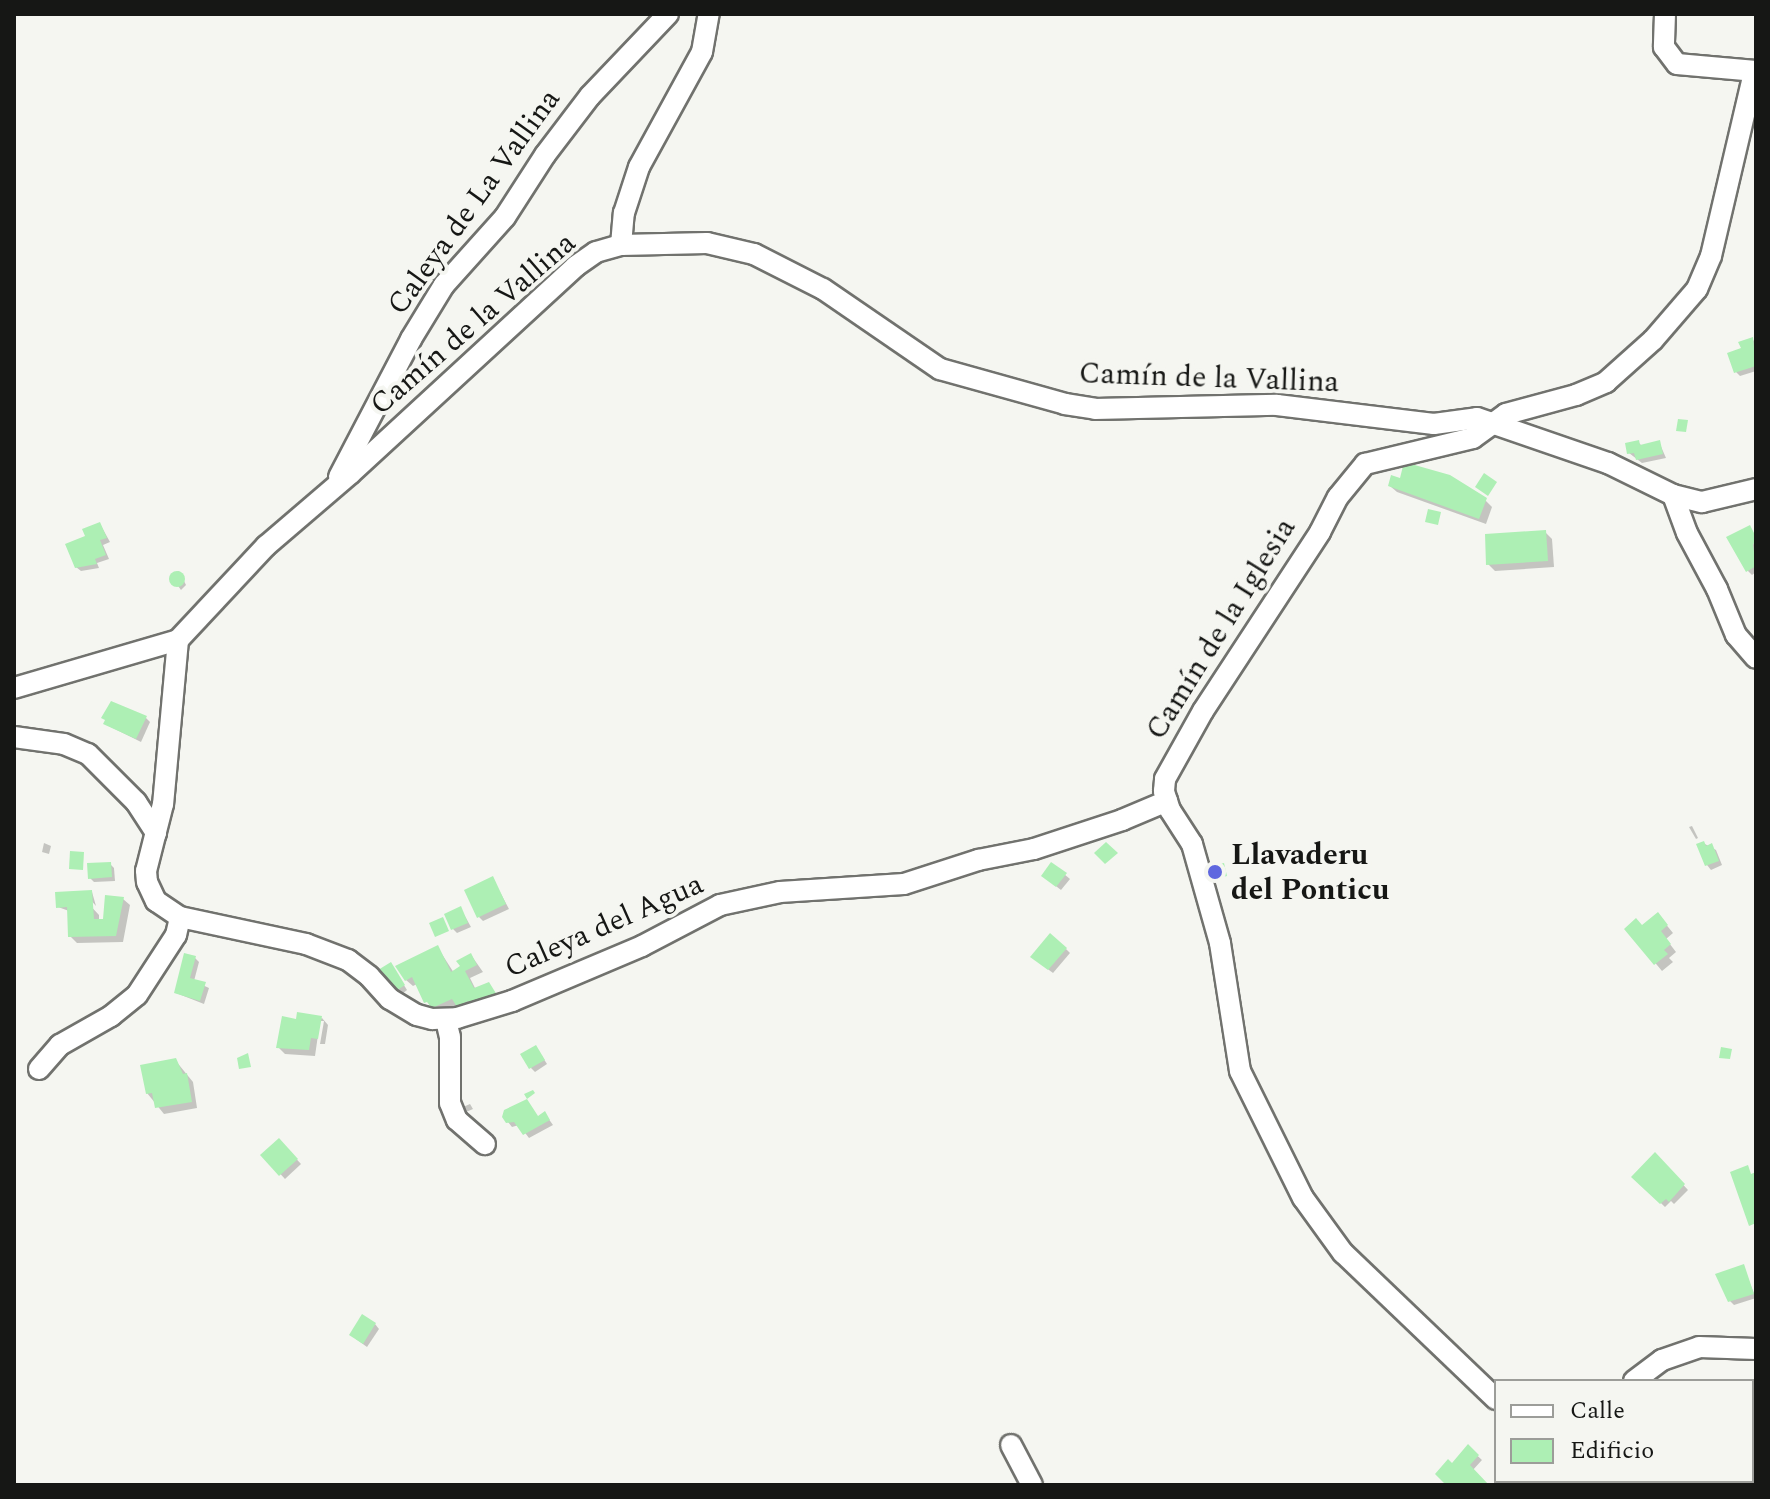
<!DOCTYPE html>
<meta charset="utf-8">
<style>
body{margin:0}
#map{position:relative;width:1770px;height:1499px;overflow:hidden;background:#f5f6f1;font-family:Spectral,serif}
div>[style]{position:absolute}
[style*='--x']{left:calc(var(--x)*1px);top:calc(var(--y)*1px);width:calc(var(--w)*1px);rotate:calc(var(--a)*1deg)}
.shadow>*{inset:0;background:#0003}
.building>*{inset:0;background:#adefb4}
.round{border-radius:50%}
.roads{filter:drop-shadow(2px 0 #71726e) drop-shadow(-2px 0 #71726e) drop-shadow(0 2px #71726e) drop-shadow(0 -2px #71726e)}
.minor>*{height:20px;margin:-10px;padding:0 10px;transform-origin:10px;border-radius:10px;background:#fff}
.dots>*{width:22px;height:22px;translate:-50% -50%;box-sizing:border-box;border:4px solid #f5f6f1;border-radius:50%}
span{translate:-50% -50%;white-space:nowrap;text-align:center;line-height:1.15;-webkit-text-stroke:8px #f5f6f1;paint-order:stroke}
.street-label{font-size:30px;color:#161715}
.poi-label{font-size:30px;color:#161715;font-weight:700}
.left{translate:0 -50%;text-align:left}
.frame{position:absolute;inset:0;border:16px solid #161715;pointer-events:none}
.legend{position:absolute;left:1494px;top:1379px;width:260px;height:104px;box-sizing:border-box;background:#f5f6f1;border:2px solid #9c9d99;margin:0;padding:10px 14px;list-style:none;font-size:24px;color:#161715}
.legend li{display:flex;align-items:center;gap:16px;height:40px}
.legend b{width:40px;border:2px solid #9c9d99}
</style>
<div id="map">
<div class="shadow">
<i style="clip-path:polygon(1752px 339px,1756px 343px,1756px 371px,1740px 376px,1736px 372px,1743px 350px)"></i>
<i style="clip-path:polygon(1638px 442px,1642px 446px,1659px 442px,1666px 458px,1642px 463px,1629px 453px)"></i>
<i style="clip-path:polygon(1390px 486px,1485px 500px,1492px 507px,1486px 524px,1397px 492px)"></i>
<i style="clip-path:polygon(100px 524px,110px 542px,103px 545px,109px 559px,97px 563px,99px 568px,81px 571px,76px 567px,88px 537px)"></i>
<i style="clip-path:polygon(1545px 532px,1552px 539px,1554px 567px,1495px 571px,1488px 564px)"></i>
<i style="clip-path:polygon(1753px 532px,1756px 572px,1752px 575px,1748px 571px)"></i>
<i style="clip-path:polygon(179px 571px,186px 585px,181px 590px,170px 575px)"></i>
<i style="clip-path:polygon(146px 718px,150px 722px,141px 742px,105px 724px)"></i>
<i style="clip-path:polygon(1692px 826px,1698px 838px,1696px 839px,1689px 827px)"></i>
<i style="clip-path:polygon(44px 843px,51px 846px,49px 854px,42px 852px)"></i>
<i style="clip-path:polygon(1703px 843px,1716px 850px,1722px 865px,1711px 870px,1707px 865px,1699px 845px)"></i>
<i style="clip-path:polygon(110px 864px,114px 868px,115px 881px,94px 882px,90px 878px)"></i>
<i style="clip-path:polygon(1052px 864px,1070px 879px,1061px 890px,1048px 880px)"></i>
<i style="clip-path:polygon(493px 879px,509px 909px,483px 921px,479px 917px)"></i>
<i style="clip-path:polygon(92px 892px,96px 906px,88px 897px,85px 900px,99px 915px,99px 921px,105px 921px,123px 899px,130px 905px,123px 942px,77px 943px,70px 936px,69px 911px,58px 907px)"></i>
<i style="clip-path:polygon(461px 909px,471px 927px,457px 933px,453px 929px)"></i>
<i style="clip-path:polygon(1664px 922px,1673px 933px,1666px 939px,1676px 952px,1669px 958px,1673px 962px,1662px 971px,1627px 929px)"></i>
<i style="clip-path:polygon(438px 948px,454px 973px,471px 955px,483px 972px,470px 978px,476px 990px,488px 984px,502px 1001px,465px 1012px,458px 1005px,440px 1014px,432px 1009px,417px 984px,413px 986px,406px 980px)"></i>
<i style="clip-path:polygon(1066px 949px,1070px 953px,1053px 973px,1037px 961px)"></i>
<i style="clip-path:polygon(195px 958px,199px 962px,194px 981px,209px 988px,204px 1004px,176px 993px)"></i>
<i style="clip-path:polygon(394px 969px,407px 990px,402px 994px,381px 970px)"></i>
<i style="clip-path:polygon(322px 1018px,328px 1025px,325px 1044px,320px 1044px,324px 1021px,320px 1021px,315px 1056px,285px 1054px,278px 1047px)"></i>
<i style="clip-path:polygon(536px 1047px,547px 1064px,535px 1072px,531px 1068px)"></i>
<i style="clip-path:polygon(175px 1060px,193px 1082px,197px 1108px,164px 1114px,147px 1093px)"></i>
<i style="clip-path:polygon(470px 1104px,473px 1109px,466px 1112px,463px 1107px)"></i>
<i style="clip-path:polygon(548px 1118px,553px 1125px,529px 1138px,519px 1125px,512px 1127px,508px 1122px)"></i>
<i style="clip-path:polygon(279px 1140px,301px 1164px,285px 1179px,263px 1155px)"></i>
<i style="clip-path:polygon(1655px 1154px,1688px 1190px,1674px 1204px,1671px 1201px,1665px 1207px,1634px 1177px)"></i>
<i style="clip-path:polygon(1743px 1267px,1756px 1298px,1734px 1305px,1730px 1301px)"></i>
<i style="clip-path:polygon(375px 1324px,379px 1329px,367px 1347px,356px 1339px)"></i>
<i style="clip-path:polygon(1468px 1447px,1482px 1460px,1472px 1471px,1486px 1485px,1449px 1485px,1452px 1466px)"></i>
</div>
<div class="building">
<i style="clip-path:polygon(1753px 337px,1756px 366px,1734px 373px,1727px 353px,1741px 348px,1738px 342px)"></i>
<i style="clip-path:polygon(1678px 419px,1688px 420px,1686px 432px,1676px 431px)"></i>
<i style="clip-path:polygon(1639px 440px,1640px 445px,1660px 440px,1663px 454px,1636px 460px,1634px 453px,1627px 454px,1625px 443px)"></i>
<i style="clip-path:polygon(1404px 462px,1450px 475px,1487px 498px,1479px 519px,1388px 486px,1391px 475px,1400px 478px)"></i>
<i style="clip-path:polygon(1484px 473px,1497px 482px,1488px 496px,1475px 487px)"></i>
<i style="clip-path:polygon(1428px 509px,1441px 512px,1438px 525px,1425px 522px)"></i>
<i style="clip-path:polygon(100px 522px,107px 538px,100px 540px,106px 555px,95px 559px,97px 564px,75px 568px,65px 544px,85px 536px,82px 529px)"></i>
<i style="clip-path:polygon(1750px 525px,1756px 537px,1753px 545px,1756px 566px,1746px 572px,1726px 537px)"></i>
<i style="clip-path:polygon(1546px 530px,1548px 561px,1486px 565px,1485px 534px)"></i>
<i class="round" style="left:169px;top:571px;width:16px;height:16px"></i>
<i style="clip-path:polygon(111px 701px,147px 716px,136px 739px,103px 724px,105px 720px,101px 718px)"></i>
<i style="clip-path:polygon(1704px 841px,1706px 846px,1712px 843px,1719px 861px,1705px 866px,1696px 844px)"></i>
<i style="clip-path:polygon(1106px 842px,1118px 853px,1105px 864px,1094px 853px)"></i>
<i style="clip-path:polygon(70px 851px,84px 852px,83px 870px,69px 869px)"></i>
<i style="clip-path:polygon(111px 862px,112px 877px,88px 879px,87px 863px)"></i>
<i style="clip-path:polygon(1051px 862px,1067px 873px,1056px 887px,1041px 876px)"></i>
<i style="clip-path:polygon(1224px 863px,1227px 876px,1207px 881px,1203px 868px)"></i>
<i style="clip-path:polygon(493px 876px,506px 904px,477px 918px,464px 890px)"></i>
<i style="clip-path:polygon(92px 890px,94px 919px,103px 919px,105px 895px,124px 897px,116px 936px,68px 937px,67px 907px,56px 908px,55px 892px)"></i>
<i style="clip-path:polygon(461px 906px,468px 923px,451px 930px,444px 914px)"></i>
<i style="clip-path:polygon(1658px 912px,1668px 925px,1661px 931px,1671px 944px,1664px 950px,1668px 954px,1654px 965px,1624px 929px,1636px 918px,1642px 925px)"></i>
<i style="clip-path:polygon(443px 917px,449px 931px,435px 937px,429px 923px)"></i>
<i style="clip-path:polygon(1050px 933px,1067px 948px,1048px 970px,1030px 957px)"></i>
<i style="clip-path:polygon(438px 945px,451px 972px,460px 966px,456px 961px,471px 953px,477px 965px,465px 971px,474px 988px,489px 982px,497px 995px,470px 1005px,468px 1001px,457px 1007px,452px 999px,432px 1008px,427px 1002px,424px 1003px,412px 977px,405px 981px,395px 966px)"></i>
<i style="clip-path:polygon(184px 953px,196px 956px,190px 978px,206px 982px,200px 1001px,174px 993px)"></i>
<i style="clip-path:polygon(391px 962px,405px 985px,396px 991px,378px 970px)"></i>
<i style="clip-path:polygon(297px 1012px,322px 1016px,318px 1039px,311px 1038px,309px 1050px,276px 1048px,282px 1016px,296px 1019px)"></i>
<i style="clip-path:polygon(536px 1045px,545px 1060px,529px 1069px,520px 1054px)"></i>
<i style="clip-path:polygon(1721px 1047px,1732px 1049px,1730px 1059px,1719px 1058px)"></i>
<i style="clip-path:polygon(248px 1053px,251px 1067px,239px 1069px,237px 1058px)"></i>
<i style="clip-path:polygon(176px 1058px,183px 1074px,187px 1073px,192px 1102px,155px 1108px,152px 1093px,146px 1094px,140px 1065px)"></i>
<i style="clip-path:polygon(533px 1090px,535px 1093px,527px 1099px,538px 1116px,545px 1111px,550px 1120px,523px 1135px,514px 1122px,506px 1123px,502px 1117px,504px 1110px,527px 1099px,524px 1094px)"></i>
<i style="clip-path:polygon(279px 1138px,298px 1159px,279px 1176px,260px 1155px)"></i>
<i style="clip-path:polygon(1655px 1152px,1685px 1184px,1669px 1202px,1666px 1199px,1660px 1204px,1631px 1177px)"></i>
<i style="clip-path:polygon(1748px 1165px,1751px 1174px,1756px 1172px,1756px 1223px,1749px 1226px,1730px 1172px)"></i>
<i style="clip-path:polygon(1744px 1264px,1754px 1294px,1728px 1302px,1715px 1274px)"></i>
<i style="clip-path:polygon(362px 1314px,376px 1323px,363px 1344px,349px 1335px)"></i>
<i style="clip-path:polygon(1468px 1444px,1479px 1455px,1470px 1465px,1489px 1485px,1446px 1485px,1435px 1474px,1448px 1459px,1452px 1463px)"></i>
</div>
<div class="roads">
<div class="minor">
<i style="--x:1665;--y:14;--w:33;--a:92"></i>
<i style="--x:1664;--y:47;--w:21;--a:53"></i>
<i style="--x:1677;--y:64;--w:79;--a:5.1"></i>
<i style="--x:621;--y:245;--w:32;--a:-85"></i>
<i style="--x:624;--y:213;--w:48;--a:-71.9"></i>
<i style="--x:639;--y:167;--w:131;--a:-61.3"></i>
<i style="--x:702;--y:52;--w:39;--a:-80"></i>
<i style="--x:339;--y:477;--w:156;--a:-62.4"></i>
<i style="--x:411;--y:339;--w:63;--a:-58.6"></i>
<i style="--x:444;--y:285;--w:91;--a:-48.1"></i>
<i style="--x:505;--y:217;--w:74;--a:-57.2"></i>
<i style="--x:545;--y:155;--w:74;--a:-52.7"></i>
<i style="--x:590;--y:96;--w:113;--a:-46.4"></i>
<i style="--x:1673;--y:495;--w:40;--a:69.8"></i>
<i style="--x:1687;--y:533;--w:64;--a:61.8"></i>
<i style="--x:1717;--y:589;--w:50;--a:67.6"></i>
<i style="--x:1736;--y:635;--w:30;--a:49"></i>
<i style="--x:178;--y:640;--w:165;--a:95.2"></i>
<i style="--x:163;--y:804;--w:69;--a:104.2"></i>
<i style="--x:146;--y:871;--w:11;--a:85"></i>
<i style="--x:147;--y:882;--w:21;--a:65"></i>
<i style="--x:156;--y:901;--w:29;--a:34"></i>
<i style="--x:180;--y:917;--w:129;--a:12.1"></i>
<i style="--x:306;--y:944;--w:45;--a:20.9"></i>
<i style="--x:348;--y:960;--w:26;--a:37"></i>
<i style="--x:369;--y:976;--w:31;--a:48"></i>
<i style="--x:390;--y:999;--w:31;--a:31"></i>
<i style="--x:417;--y:1015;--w:16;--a:15"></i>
<i style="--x:432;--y:1019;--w:25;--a:-2"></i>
<i style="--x:457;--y:1018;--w:58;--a:-17.2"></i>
<i style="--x:512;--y:1001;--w:141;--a:-22.9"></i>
<i style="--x:642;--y:946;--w:88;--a:-27.7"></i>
<i style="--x:720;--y:905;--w:61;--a:-12.2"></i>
<i style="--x:780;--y:892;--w:124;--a:-3.7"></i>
<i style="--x:904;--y:884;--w:78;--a:-18"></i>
<i style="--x:978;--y:860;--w:57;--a:-11.1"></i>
<i style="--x:1034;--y:849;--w:93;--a:-18.2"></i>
<i style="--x:1122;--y:820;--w:49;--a:-22.9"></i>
<i style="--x:14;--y:688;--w:171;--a:-16.3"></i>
<i style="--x:178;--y:640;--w:129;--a:-46.9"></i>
<i style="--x:266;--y:546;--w:111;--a:-40.6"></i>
<i style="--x:350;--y:474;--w:307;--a:-42.6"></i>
<i style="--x:576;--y:266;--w:24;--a:-35"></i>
<i style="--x:596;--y:252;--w:26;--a:-16"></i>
<i style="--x:621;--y:245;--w:86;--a:-1.3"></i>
<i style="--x:707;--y:243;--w:48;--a:13.2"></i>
<i style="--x:754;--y:254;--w:77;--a:26.9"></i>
<i style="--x:823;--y:289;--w:142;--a:34.4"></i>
<i style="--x:940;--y:369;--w:130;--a:15.6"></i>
<i style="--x:1065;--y:404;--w:30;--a:9"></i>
<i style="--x:1095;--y:409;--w:182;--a:-1.3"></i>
<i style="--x:1277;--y:405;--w:158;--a:6.9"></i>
<i style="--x:1434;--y:424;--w:43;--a:-7.9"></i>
<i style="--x:1477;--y:418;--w:139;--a:19"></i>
<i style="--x:1608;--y:463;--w:72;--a:26.2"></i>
<i style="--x:1673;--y:495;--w:30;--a:14"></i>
<i style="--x:1702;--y:502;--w:56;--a:-13.5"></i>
<i style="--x:14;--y:737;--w:50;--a:8"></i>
<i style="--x:64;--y:744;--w:26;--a:23"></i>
<i style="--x:88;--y:754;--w:68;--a:45"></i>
<i style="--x:136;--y:802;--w:37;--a:57"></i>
<i style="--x:446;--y:1020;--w:17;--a:77"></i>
<i style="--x:450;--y:1037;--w:66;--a:90"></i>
<i style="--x:450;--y:1103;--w:18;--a:68"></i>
<i style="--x:457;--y:1120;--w:37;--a:41"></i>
<i style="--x:39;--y:1069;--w:32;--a:-49"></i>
<i style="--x:60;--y:1045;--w:59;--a:-29.6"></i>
<i style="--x:111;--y:1016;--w:33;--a:-39"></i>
<i style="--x:137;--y:995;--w:72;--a:-57"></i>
<i style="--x:176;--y:935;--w:18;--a:-77"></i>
<i style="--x:1634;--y:1381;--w:35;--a:-37"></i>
<i style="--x:1662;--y:1360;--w:39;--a:-19"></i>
<i style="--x:1699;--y:1347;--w:57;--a:2"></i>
<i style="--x:1496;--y:1399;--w:211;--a:-136.3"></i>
<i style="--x:1343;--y:1253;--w:68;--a:-126"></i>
<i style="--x:1303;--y:1198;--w:142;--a:-116.4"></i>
<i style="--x:1240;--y:1071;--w:130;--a:-98.9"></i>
<i style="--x:1220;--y:943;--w:103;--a:-105.8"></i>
<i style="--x:1192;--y:844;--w:40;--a:-122.9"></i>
<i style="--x:1170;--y:810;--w:20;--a:-108"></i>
<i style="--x:1164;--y:791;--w:12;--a:-85"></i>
<i style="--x:1165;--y:779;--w:78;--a:-60.8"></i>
<i style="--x:1203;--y:711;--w:214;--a:-56.8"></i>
<i style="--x:1320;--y:532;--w:39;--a:-63"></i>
<i style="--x:1338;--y:497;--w:43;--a:-50.7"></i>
<i style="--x:1365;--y:464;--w:111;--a:-13.5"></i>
<i style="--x:1473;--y:438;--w:41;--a:-36"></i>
<i style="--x:1506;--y:414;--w:73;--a:-15.2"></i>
<i style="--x:1576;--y:395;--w:33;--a:-23"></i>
<i style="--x:1606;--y:382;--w:63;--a:-41.8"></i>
<i style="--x:1653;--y:340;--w:67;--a:-49.2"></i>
<i style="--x:1697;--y:289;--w:36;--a:-67"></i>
<i style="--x:1711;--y:256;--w:189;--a:-76.8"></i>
<i style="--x:1011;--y:1445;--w:45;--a:62.3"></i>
<i style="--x:1574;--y:1481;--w:4;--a:63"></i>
<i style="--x:1534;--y:1485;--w:6;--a:-45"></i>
</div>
</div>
<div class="dots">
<i style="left:1215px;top:872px;background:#5f67df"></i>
</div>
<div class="street-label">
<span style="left:474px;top:202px;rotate:-54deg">Caleya de La Vallina</span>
<span style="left:473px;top:324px;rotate:-41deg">Camín de la Vallina</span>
<span style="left:1209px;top:378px;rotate:2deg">Camín de la Vallina</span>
<span style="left:1221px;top:629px;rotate:-58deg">Camín de la Iglesia</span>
<span style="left:604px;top:926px;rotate:-24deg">Caleya del Agua</span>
</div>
<div class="poi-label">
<span class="left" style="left:1231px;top:872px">Llavaderu<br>del Ponticu</span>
</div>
<div class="frame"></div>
<ul class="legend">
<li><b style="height:10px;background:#fff"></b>Calle</li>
<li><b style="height:22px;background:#adefb4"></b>Edificio</li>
</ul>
</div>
